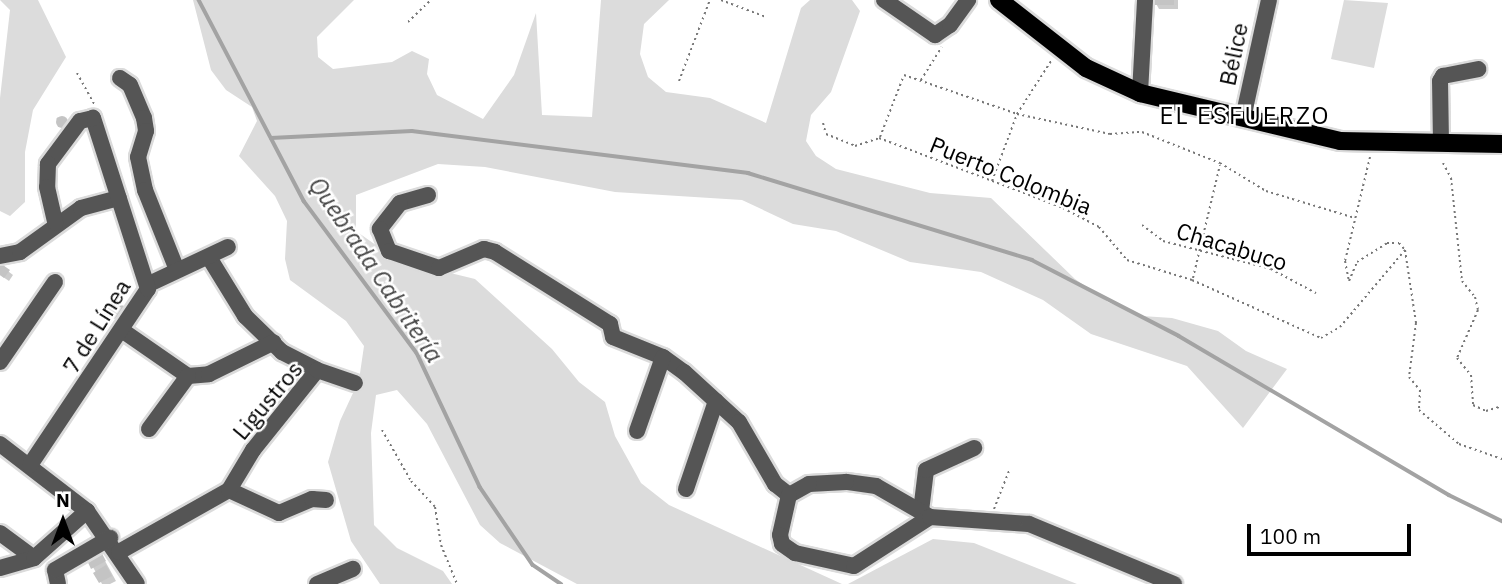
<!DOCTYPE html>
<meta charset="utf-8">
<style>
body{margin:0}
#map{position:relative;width:1502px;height:584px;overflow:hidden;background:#fff;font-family:"IBM Plex Sans",sans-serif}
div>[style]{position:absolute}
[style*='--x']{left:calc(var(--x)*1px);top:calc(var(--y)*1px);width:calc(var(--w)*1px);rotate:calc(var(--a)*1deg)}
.green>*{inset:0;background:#dcdcdc}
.shadow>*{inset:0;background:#0003}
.stream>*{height:3.5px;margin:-1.75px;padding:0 1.75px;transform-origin:1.75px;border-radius:1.75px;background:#a3a3a3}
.building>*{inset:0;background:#c4c4c4}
.round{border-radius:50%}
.path>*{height:2px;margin-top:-1px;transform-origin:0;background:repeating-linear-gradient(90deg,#777 0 2px,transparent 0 5.5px)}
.roads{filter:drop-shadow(2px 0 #dbdbdb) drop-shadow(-2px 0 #dbdbdb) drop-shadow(0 2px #dbdbdb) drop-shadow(0 -2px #dbdbdb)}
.minor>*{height:16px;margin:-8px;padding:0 8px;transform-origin:8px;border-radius:8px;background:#555}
.major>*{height:18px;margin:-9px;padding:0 9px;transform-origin:9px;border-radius:9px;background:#000}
span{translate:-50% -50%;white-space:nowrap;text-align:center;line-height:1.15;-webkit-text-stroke:5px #fff;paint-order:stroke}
.street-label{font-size:23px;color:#000}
.neighbourhood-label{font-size:24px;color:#000;letter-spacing:2px}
.water-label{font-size:24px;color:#444;font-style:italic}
.north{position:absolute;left:28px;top:486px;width:70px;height:70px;-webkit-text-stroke:5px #fff;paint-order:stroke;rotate:0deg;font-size:19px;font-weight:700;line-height:28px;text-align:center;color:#000}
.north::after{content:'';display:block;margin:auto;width:24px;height:32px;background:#000;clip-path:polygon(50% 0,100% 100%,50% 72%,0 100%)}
.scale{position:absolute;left:1247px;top:524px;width:164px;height:32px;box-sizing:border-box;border:4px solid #000;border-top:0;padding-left:9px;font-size:21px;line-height:24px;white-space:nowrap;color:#000;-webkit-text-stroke:5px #fff;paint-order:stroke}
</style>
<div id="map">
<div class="green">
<i style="clip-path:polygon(0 0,38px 0,66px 57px,33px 110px,25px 152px,25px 202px,10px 216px,0 211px,0 98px,10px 10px)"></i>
<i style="clip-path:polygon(193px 0,354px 0,317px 37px,318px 57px,333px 69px,392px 62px,412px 51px,429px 59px,427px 74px,437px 95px,483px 119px,514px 75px,536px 13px,542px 115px,592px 117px,601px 0,669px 0,644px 24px,640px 54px,648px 77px,666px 92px,710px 98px,766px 123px,801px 8px,810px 0,852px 0,860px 11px,831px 92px,811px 115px,806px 141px,816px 156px,836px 169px,930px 193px,991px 198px,1075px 279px,1108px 302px,1142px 316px,1172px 318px,1218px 331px,1246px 351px,1287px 369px,1243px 428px,1187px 366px,1091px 334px,1043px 300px,981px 272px,910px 262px,836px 231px,793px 224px,742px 200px,615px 192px,485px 167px,438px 164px,356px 195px,356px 231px,397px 260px,475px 279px,552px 349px,579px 382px,605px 402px,615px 436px,641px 483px,669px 505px,842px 584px,577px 584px,500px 543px,480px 525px,427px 424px,397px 390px,376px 395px,371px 433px,374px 525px,397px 548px,443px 571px,452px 584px,380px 584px,351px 541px,328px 462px,340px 421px,359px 380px,364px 346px,346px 321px,290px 280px,285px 259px,287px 221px,275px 196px,239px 156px,257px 121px,252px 107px,226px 90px,211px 70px)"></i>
<i style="clip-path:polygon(1344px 0,1388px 3px,1374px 68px,1331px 59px)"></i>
<i style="clip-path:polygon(933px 539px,974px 543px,1077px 584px,848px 584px)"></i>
</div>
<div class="shadow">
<i style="clip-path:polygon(1154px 0,1178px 0,1178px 9px,1159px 9px)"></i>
<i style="clip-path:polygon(58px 117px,70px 125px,68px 129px,56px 119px)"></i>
<i style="clip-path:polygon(0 265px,13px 275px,9px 281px,0 275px)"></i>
<i style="clip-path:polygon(99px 550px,116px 581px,110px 584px,102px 584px,93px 567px)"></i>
</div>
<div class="stream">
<i style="--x:199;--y:0;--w:227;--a:62.4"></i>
<i style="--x:304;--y:201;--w:189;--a:53.4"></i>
<i style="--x:417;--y:353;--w:148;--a:64.8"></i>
<i style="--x:480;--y:487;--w:94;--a:55.8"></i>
<i style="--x:533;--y:565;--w:34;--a:34"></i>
<i style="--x:271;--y:138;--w:141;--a:-2.8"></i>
<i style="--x:412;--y:131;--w:339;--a:7.1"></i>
<i style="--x:748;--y:173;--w:297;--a:17"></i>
<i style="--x:1032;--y:260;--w:165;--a:27.3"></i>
<i style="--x:1179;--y:336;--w:313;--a:30.5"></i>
<i style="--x:1449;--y:495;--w:59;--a:26.1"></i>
</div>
<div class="building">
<i style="clip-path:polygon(1152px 0,1174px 0,1174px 5px,1152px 5px)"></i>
<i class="round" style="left:56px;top:116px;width:12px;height:12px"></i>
<i style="clip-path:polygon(0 263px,10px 270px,4px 278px,0 275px)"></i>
<i style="clip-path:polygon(110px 302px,128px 307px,121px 317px,114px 319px,103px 312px)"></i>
<i style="clip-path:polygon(99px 548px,106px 561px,91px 569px,85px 556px)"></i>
<i style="clip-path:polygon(106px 565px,112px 576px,99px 583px,93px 573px)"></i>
</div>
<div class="path">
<i style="--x:721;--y:0;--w:48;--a:20.7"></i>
<i style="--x:408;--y:22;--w:32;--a:-44"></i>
<i style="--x:77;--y:73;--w:37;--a:61"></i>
<i style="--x:921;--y:80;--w:39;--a:-58"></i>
<i style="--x:679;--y:81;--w:87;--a:-69.1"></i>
<i style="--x:823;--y:123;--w:11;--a:75"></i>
<i style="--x:826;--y:134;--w:31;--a:22"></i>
<i style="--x:855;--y:146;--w:25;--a:-18"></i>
<i style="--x:879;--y:138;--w:197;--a:20.8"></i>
<i style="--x:1063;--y:208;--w:41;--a:27.8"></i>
<i style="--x:1099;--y:227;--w:43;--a:49.7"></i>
<i style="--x:1127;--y:260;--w:68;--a:17.1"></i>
<i style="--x:1192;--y:280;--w:141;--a:24.2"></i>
<i style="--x:1321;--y:338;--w:22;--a:-30"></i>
<i style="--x:1340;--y:327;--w:101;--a:-49.8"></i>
<i style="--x:880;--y:137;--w:66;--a:-68.8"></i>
<i style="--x:904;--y:75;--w:120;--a:19"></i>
<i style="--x:1017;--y:114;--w:95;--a:12.1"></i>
<i style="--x:1110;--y:134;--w:32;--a:-4"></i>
<i style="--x:1142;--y:132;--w:84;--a:21.7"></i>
<i style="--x:1220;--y:163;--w:54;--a:31.3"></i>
<i style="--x:1266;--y:191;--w:93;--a:16.9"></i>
<i style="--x:1370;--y:157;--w:107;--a:103.5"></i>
<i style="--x:1345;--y:261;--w:20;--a:79"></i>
<i style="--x:1349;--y:281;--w:21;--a:-67"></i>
<i style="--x:1357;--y:262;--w:36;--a:-32"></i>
<i style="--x:1387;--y:243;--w:12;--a:0"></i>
<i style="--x:1399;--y:243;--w:9;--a:49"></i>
<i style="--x:1405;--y:250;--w:74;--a:81.4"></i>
<i style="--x:1416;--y:323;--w:54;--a:97.4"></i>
<i style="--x:1409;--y:377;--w:17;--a:50"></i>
<i style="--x:1420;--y:390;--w:20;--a:93"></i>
<i style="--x:1419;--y:410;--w:52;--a:40.4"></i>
<i style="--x:1459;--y:444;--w:46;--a:19.2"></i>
<i style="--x:1443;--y:163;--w:17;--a:62"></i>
<i style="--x:1451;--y:178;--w:104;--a:83.9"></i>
<i style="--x:1462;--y:281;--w:21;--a:51"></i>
<i style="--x:1475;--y:297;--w:13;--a:77"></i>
<i style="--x:1478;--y:310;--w:52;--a:113.6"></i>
<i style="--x:1457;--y:358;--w:22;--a:51"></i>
<i style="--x:1471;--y:375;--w:30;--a:86"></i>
<i style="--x:1473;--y:405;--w:14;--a:25"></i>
<i style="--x:1486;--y:411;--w:17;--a:-17"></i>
<i style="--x:992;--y:181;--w:72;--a:-69.5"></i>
<i style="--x:1017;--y:114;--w:63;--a:-57.3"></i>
<i style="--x:1142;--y:225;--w:26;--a:37"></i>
<i style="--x:1163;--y:241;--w:112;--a:14.5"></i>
<i style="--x:1271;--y:269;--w:51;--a:28.1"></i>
<i style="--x:1193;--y:278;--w:116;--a:-76.6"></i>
<i style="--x:382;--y:430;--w:59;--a:60.4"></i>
<i style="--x:411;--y:481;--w:35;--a:47"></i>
<i style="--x:435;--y:507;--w:38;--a:81"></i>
<i style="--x:441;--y:545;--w:42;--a:67.7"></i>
<i style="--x:994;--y:509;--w:41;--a:-68.5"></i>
</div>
<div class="roads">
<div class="minor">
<i style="--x:884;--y:0;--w:62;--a:34.5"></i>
<i style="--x:935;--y:35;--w:18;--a:-34"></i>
<i style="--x:950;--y:25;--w:31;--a:-54"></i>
<i style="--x:120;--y:78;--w:12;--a:35"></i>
<i style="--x:130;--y:85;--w:36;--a:67"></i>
<i style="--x:144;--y:118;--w:13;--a:81"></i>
<i style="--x:146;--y:131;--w:27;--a:107"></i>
<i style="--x:138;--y:157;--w:34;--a:78"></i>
<i style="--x:145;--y:190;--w:86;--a:68.2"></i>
<i style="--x:1140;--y:93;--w:93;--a:-86.9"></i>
<i style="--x:1243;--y:118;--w:121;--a:-77.6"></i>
<i style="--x:1441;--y:143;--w:62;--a:-90.9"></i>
<i style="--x:1440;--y:81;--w:6;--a:-59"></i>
<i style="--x:1443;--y:76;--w:36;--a:-11"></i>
<i style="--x:428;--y:195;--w:29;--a:164"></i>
<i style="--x:400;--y:203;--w:33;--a:128"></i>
<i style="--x:380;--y:229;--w:24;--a:68"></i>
<i style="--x:389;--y:251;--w:53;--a:18.8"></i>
<i style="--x:439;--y:268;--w:49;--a:-22.9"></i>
<i style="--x:484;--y:249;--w:11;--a:15"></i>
<i style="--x:495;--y:252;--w:136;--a:32.1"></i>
<i style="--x:610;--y:324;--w:13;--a:77"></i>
<i style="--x:613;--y:337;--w:54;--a:21.8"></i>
<i style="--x:663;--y:357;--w:26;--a:36"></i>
<i style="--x:684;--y:372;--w:74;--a:42.3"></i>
<i style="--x:739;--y:422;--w:72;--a:59.9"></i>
<i style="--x:775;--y:484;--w:18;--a:38"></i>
<i style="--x:0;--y:256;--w:20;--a:-11"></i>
<i style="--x:20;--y:252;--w:75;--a:-35.8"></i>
<i style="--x:81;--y:208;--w:39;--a:-15"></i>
<i style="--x:210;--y:259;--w:67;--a:58.4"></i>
<i style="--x:245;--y:316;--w:52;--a:44.2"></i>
<i style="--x:282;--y:352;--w:39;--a:27"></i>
<i style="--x:149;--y:284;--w:87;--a:-25.1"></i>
<i style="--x:123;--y:331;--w:79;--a:34.7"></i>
<i style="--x:0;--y:362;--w:97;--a:-55.5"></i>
<i style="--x:188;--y:376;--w:21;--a:-5"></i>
<i style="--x:209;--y:374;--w:72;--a:-26.2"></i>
<i style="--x:149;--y:429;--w:66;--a:-53.7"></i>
<i style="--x:637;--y:431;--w:78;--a:-70.6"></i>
<i style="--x:0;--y:444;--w:110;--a:37.6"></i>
<i style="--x:87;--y:511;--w:88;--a:55.6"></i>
<i style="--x:30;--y:465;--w:212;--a:-56.2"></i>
<i style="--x:148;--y:289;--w:180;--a:-107.8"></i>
<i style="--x:93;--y:118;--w:13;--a:167"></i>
<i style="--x:80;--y:121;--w:54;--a:126.7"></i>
<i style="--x:48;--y:164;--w:23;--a:92"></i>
<i style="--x:47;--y:187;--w:37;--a:77"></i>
<i style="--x:686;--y:489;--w:93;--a:-71.2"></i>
<i style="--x:229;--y:490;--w:55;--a:24.7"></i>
<i style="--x:279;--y:513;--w:36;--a:-23"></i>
<i style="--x:312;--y:499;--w:14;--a:4"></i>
<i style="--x:921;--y:511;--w:41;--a:-83"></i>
<i style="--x:926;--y:470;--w:53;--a:-24.6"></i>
<i style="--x:930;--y:517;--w:62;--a:-150.1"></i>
<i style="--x:876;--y:486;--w:30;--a:-172"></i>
<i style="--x:846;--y:482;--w:37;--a:177"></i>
<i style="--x:809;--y:484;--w:23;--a:151"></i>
<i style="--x:789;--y:495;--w:41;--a:102.7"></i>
<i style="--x:780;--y:535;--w:9;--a:77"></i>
<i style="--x:782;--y:544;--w:16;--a:35"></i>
<i style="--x:795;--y:553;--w:60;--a:12.4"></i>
<i style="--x:854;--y:566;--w:90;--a:-32.8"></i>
<i style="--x:930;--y:517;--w:99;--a:4"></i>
<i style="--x:1029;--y:524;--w:157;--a:22.5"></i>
<i style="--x:0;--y:533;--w:42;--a:36.3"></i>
<i style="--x:119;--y:552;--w:126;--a:-29.4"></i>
<i style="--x:229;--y:490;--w:47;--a:-59"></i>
<i style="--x:253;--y:450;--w:102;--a:-51.3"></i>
<i style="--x:317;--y:370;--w:40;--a:18.9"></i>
<i style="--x:0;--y:568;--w:35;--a:-16"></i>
<i style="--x:34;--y:558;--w:71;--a:-41.6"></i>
<i style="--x:58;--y:584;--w:14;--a:-102"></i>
<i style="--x:55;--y:570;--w:64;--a:-30.2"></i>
<i style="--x:317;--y:584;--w:39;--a:-23"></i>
</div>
<div class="major">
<i style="--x:999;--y:0;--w:110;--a:38"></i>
<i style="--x:1086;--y:68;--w:60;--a:24.8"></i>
<i style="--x:1140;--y:93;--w:206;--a:13.5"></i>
<i style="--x:1340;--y:141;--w:162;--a:1.1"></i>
</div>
</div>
<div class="street-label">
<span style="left:1233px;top:54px;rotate:-78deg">Bélice</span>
<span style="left:1011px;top:175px;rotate:22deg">Puerto Colombia</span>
<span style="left:1232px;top:246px;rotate:17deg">Chacabuco</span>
<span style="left:96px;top:326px;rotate:-58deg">7 de Línea</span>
<span style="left:267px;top:400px;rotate:-50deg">Ligustros</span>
</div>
<div class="neighbourhood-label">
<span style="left:1245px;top:116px">EL ESFUERZO</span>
</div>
<div class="water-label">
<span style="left:376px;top:270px;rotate:56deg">Quebrada Cabritería</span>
</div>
<div class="north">N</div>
<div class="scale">100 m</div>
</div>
